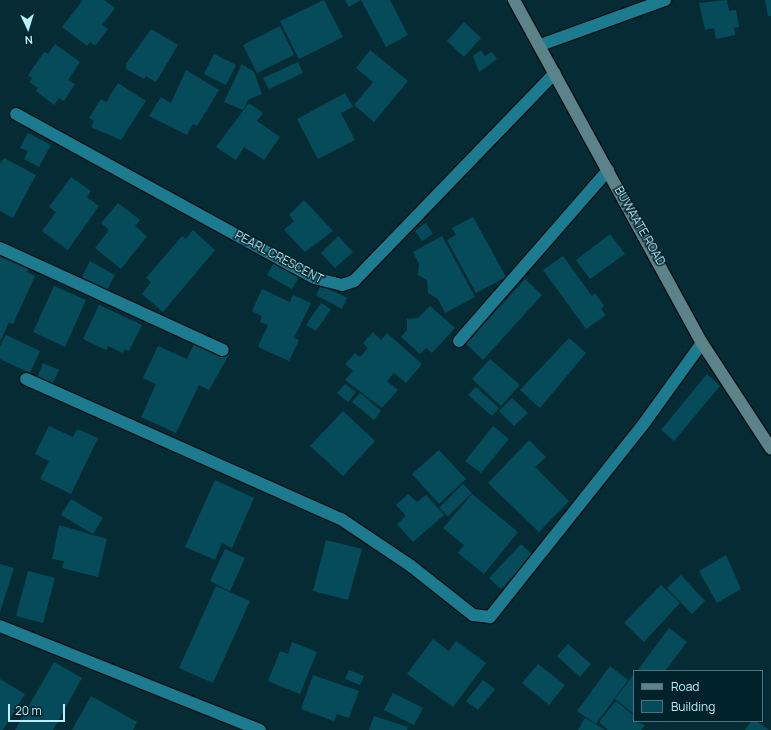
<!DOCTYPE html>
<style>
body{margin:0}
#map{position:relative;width:771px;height:730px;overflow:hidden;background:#052c34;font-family:Manrope,sans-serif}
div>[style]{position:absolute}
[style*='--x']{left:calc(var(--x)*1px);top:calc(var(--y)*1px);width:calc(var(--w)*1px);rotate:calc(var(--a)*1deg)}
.building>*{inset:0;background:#054b59}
.roads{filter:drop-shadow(1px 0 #041215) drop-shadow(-1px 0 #041215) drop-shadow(0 1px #041215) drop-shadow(0 -1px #041215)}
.street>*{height:12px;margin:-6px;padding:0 6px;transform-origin:6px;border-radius:6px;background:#1d7b8f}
.secondary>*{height:12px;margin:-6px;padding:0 6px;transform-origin:6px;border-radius:6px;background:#5c838a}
span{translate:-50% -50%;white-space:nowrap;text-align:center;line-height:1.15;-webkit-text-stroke:3px #00222a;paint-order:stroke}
.street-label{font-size:12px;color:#bceffc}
.legend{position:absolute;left:633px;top:670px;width:130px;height:52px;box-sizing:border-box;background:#00222a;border:1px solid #4b747e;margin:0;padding:5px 7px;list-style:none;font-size:12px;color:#bceffc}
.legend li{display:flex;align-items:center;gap:8px;height:20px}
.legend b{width:20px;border:1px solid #4b747e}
.north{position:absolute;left:8px;top:8px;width:40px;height:40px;-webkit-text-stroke:3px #00222a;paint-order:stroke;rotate:176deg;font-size:11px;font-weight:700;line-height:16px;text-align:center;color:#bceffc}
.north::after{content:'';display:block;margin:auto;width:14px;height:18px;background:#bceffc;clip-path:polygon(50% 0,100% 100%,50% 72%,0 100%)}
.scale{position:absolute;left:8px;top:704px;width:57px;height:18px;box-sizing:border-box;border:2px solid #bceffc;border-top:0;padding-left:5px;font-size:12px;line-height:14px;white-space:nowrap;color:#bceffc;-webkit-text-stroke:3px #00222a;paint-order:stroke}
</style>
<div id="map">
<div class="building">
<i style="clip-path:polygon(83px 0,104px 0,115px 8px,102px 25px,108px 29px,95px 46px,90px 42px,87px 46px,62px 27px)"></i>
<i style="clip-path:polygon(324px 0,343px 37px,299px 59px,280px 21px)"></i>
<i style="clip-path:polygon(345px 0,390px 0,408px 35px,386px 47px,361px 0,349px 7px)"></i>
<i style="clip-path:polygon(727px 0,729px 11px,736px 10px,739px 27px,734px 28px,735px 35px,716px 39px,714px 28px,705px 30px,699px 3px)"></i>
<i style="clip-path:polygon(765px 0,771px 0,771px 16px,768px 16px)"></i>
<i style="clip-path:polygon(464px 22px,481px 38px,464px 57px,447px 41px)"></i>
<i style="clip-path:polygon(280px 26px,294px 55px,257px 73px,243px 45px)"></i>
<i style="clip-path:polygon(151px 29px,178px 45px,156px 82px,146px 76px,144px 79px,126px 69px,126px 64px)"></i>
<i style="clip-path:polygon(55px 44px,80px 62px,68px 80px,75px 84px,64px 101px,59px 98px,54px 105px,36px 91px,38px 88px,29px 82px,32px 78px,28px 75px,44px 52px,48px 54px)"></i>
<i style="clip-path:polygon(370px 50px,408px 81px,374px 122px,354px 105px,373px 82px,356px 68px)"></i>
<i style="clip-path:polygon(481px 50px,485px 56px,492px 52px,497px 59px,479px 72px,473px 56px)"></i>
<i style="clip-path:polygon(214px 54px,236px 65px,226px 85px,204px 74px)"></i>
<i style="clip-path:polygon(298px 62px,303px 73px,269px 89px,263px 78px)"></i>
<i style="clip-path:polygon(242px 64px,254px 72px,262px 94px,248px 100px,243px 110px,224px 102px)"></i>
<i style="clip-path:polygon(186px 70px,219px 90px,197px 126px,193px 124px,187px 135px,149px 116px,161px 97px,171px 103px)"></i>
<i style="clip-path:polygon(118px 83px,146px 101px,121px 140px,91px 127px,94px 121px,89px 118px,101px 99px,106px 102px)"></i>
<i style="clip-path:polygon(345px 93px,353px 107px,341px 113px,355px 140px,318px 159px,297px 119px)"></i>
<i style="clip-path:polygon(249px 103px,263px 113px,257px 121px,280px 137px,264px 160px,244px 147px,236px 160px,216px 147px)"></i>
<i style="clip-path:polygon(28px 133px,51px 145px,39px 167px,24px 159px,28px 151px,20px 148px)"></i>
<i style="clip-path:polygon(4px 158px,36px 175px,13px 218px,0 211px,0 164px)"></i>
<i style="clip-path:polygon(71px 177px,91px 191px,87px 197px,99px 206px,68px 250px,42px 231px,56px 212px,49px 207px)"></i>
<i style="clip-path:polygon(304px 200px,333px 231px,305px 252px,284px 230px,294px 221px,289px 215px)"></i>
<i style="clip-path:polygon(118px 203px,140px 220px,135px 226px,147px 236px,121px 269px,95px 248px,109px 230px,101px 223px)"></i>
<i style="clip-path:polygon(473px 217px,506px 277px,476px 293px,447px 240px,456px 235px,452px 228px)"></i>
<i style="clip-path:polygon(426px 223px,433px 234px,422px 241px,415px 231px)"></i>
<i style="clip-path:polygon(193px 230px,215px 250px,163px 312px,142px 294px,151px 282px,146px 278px,182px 236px,186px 239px)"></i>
<i style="clip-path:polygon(610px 234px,625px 254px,590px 279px,576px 260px)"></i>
<i style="clip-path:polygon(338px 236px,353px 252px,335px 268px,321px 253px)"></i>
<i style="clip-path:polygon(442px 236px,475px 297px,445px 313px,438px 299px,428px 293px,427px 280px,418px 275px,419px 264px,413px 252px)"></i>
<i style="clip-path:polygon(563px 256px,592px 296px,595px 293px,604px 306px,601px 309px,606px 315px,586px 329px,543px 270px)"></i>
<i style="clip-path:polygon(0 257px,28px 269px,27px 272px,35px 276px,13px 324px,9px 322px,0 342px)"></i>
<i style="clip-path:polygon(90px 261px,115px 275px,107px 290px,82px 277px)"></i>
<i style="clip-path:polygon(275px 261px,300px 275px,292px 289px,267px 275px)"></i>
<i style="clip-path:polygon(525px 279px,542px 295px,483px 360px,466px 344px)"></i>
<i style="clip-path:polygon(321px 285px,347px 298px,342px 309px,316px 295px)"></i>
<i style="clip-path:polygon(54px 286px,86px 300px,65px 347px,33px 332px)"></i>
<i style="clip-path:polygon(262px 289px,290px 302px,293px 295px,311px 303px,294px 338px,299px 340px,289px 361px,258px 347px,268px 325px,260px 322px,262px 316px,252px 311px)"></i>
<i style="clip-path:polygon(321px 303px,331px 309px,316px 331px,306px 325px)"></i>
<i style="clip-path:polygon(99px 305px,142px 325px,129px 351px,125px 349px,123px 353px,108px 346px,106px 350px,83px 339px)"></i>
<i style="clip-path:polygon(430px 306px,455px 328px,432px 353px,426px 348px,420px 354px,401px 337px,407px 330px,407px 319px,418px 318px)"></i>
<i style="clip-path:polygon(373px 332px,381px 340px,387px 333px,422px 364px,406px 383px,394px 373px,387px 381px,398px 390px,382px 408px,345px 380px,353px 371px,345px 364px,355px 353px,360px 357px,368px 348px,363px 343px)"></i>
<i style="clip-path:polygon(6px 335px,40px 351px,30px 373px,0 359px,0 346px)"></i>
<i style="clip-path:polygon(197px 338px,230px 353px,209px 390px,199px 385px,176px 433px,141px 417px,156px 384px,143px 378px,158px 346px,187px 359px)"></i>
<i style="clip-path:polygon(569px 338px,586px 353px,540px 408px,520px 390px)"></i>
<i style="clip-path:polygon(490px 359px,520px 385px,501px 406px,472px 379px)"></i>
<i style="clip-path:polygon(43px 363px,59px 370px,52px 384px,37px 378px)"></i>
<i style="clip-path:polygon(707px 374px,720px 386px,674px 441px,661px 430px)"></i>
<i style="clip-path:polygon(345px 384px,356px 392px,348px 402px,337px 393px)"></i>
<i style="clip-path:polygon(476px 387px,499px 408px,492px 416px,468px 395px)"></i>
<i style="clip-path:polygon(360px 393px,381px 411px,374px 420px,352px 402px)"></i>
<i style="clip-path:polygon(512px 398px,528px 413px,514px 426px,499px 411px)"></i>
<i style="clip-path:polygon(343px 411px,375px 441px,343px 476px,310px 446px)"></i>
<i style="clip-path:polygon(49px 426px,73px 437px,77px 429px,98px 438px,71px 494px,40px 479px,49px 461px,35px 454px)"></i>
<i style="clip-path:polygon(493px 426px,509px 439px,481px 473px,465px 461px)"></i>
<i style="clip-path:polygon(529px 440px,546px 457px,535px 467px,569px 501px,539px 532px,488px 483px)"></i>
<i style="clip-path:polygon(439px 450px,466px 479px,439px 504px,412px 474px)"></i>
<i style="clip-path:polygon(215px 480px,254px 498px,232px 548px,222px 543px,215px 560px,185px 547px)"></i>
<i style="clip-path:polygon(463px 484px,472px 493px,448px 516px,439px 508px)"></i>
<i style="clip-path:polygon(408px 494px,417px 502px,426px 495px,444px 515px,413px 542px,397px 524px,406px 516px,396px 505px)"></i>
<i style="clip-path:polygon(472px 494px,518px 532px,484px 574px,458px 553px,464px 545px,443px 528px)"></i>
<i style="clip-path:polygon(71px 499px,103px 518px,93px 534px,61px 515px)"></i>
<i style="clip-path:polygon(59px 525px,107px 539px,98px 577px,62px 568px,64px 561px,52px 559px)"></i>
<i style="clip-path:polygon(326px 540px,362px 549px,348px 600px,313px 591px)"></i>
<i style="clip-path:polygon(521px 544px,533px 555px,501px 589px,489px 578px)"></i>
<i style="clip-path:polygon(225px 549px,245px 558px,230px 591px,210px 581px)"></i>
<i style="clip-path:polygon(726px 555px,741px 589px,717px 603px,699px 571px)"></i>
<i style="clip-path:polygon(0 564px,14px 568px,0 612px)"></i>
<i style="clip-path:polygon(28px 571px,55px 578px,43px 623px,16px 616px)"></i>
<i style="clip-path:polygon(681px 575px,705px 601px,692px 614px,667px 588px)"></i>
<i style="clip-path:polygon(661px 585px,680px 603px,644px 642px,624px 623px)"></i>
<i style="clip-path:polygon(216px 586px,250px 601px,213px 683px,179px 668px)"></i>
<i style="clip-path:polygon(669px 628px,687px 642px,665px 671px,637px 671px)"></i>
<i style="clip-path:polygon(433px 639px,449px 651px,456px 641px,486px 663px,453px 707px,407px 674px)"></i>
<i style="clip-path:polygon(292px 642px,317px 652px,300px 694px,268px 681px,280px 651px,288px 654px)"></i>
<i style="clip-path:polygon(568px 644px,591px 664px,580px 677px,557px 656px)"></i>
<i style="clip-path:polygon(54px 662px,82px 678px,53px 730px,15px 730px)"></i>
<i style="clip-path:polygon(538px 664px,565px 685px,549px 705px,522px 683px)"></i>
<i style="clip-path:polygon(610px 666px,628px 680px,596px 724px,577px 711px)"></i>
<i style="clip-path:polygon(349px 670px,364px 676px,360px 685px,345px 679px)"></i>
<i style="clip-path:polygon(634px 674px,634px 711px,633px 713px,615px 699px)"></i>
<i style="clip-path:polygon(313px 675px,359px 691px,349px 718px,337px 714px,334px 721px,301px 709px)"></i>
<i style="clip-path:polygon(0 679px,25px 694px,3px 730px,0 730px)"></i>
<i style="clip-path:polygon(483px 680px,495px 689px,478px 710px,466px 701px)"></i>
<i style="clip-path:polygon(393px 693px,423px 708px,414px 725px,384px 710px)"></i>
<i style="clip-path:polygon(91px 696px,137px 722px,133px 730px,72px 730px)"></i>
<i style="clip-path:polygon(616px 701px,634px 716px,634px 721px,645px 725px,641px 730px,608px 730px,599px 722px)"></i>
<i style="clip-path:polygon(374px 716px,408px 727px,407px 730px,369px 730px)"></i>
<i style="clip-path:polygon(585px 718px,605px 730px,578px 730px)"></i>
<i style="clip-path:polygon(751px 721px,756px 721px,769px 730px,745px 730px)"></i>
</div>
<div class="roads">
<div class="street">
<i style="--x:540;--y:45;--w:133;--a:-19.8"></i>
<i style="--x:16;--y:114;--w:340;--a:28.8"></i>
<i style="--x:314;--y:278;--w:29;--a:14"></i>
<i style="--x:342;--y:285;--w:13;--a:-18"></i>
<i style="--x:354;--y:281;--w:289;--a:-46"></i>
<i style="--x:0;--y:248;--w:245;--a:24.6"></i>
<i style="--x:459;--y:341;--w:227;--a:-48.9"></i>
<i style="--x:26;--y:379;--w:345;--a:24"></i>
<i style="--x:341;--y:519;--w:84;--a:33.9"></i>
<i style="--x:411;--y:566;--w:79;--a:38.3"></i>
<i style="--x:473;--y:615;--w:17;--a:7"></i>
<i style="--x:490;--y:617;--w:249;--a:-51.5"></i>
<i style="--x:645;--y:422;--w:97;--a:-54.2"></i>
<i style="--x:0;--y:626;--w:280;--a:21.8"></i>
</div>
<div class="secondary">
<i style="--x:514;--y:0;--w:391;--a:61.3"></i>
<i style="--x:702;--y:343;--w:126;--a:56.9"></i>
</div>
</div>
<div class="street-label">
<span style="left:640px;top:226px;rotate:60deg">BUWAATE ROAD</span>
<span style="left:279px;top:257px;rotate:28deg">PEARL CRESCENT</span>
</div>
<ul class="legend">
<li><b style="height:5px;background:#5c838a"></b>Road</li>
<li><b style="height:11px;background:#054b59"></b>Building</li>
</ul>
<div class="north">N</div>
<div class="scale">20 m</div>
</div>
